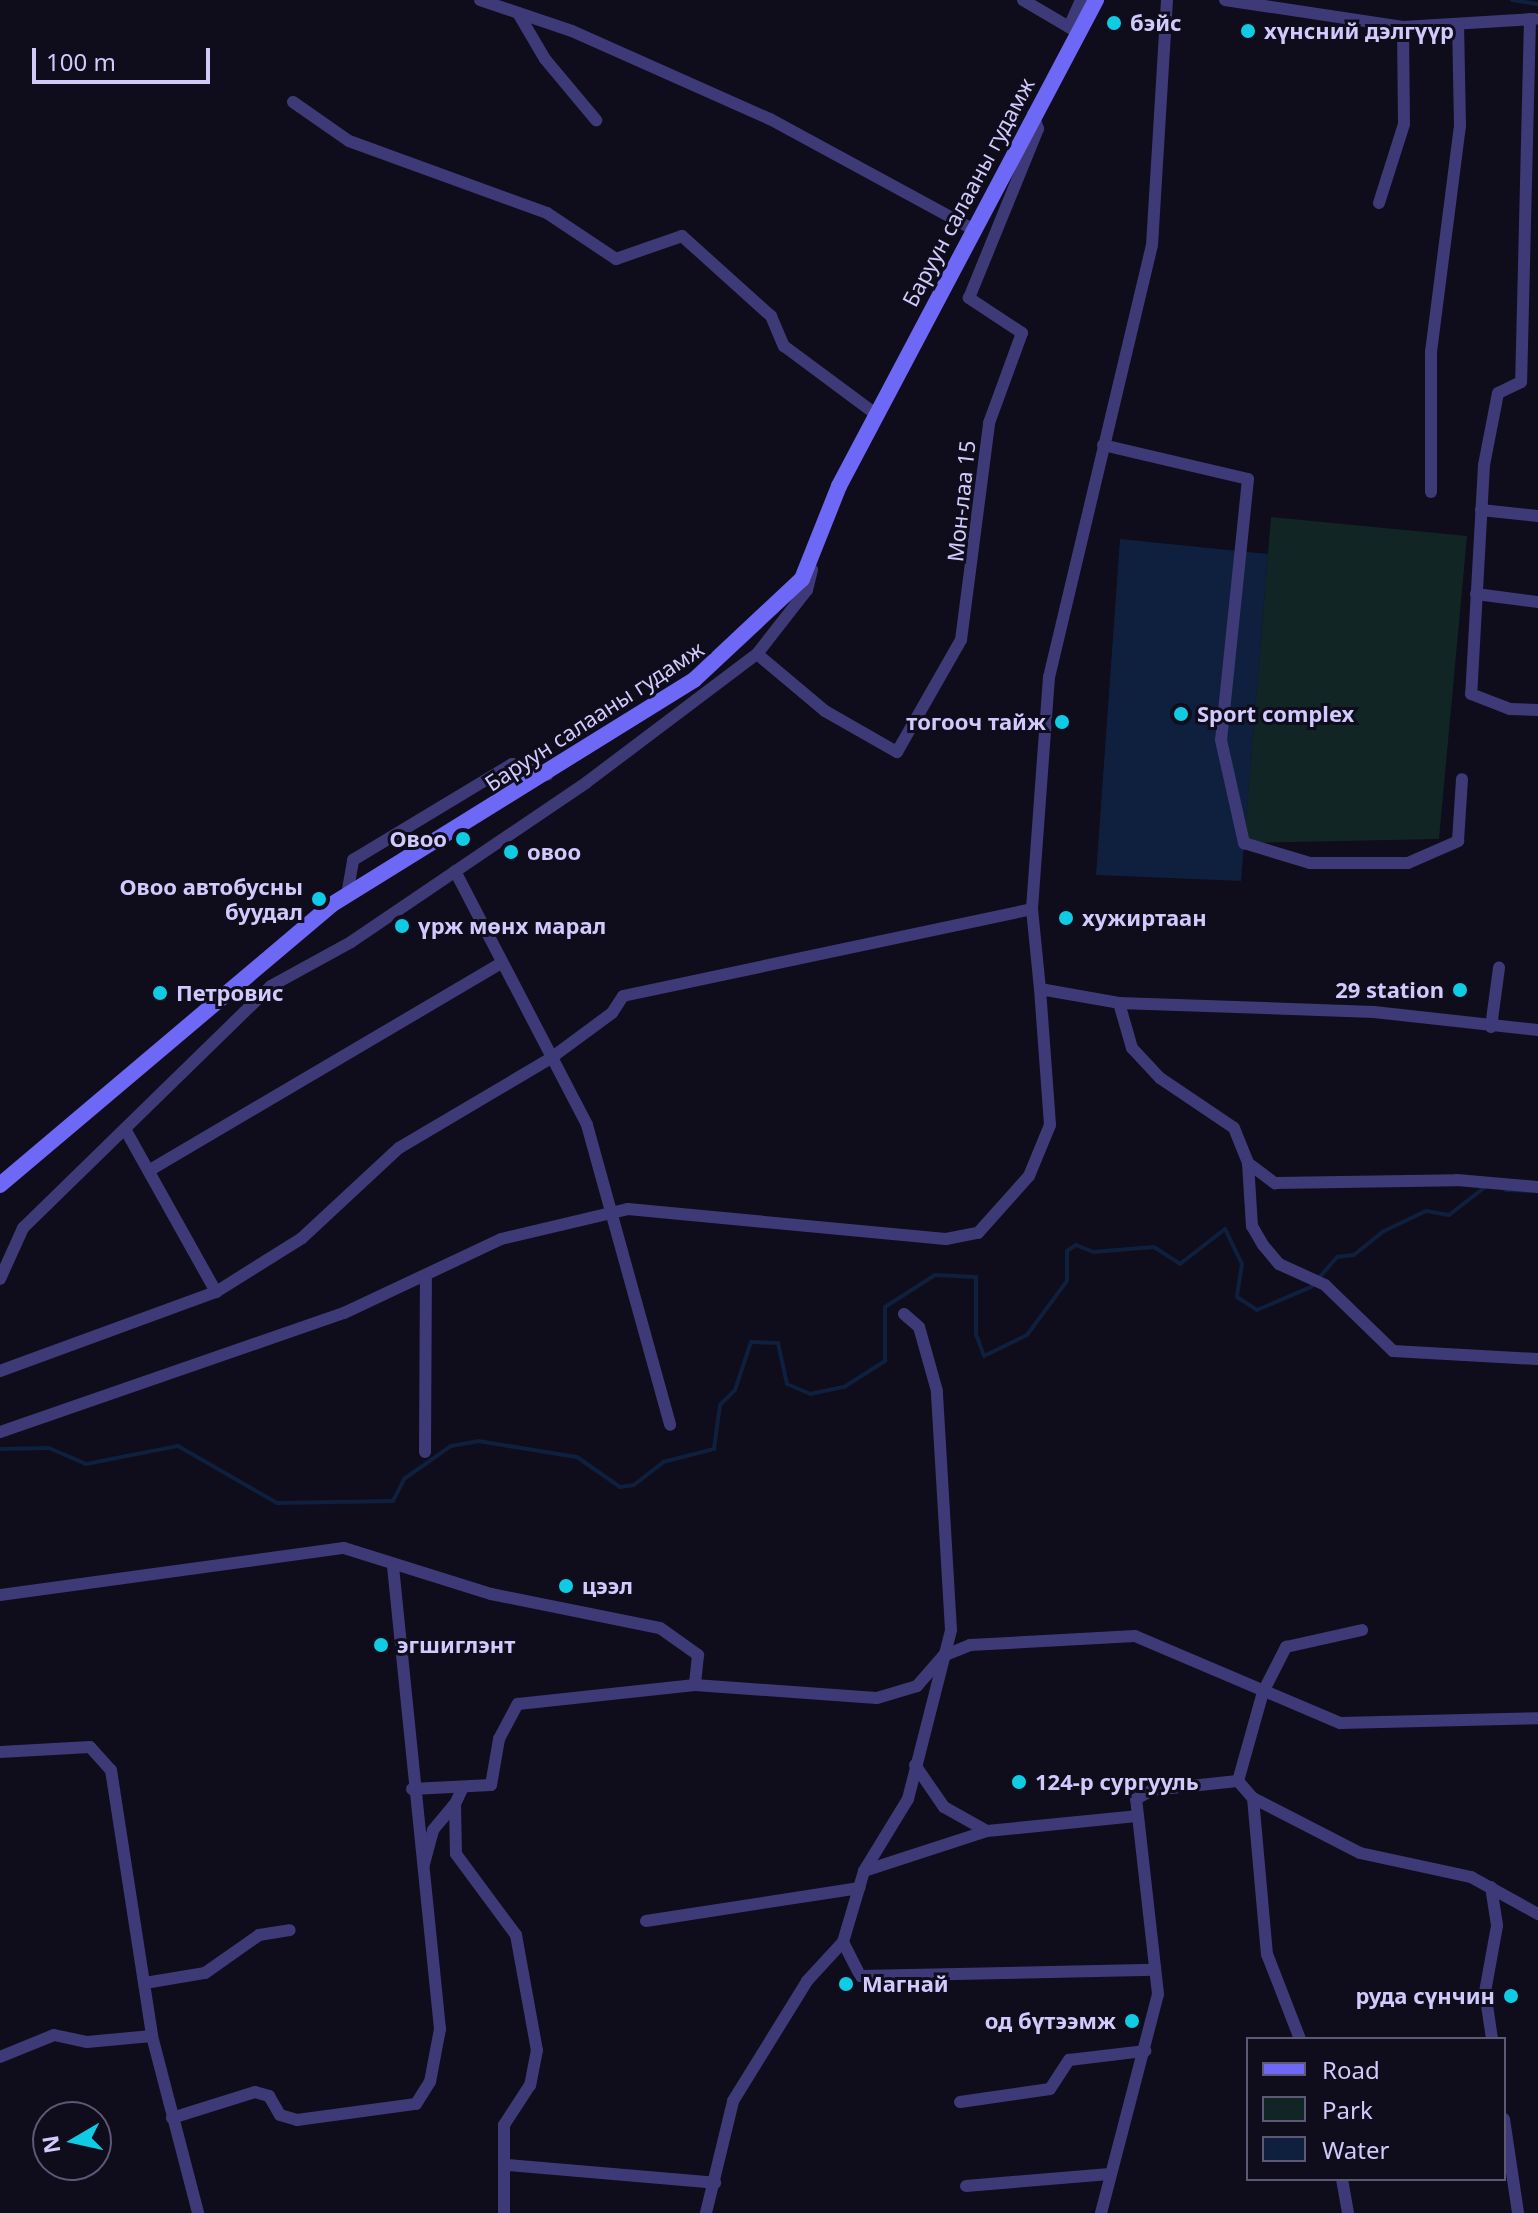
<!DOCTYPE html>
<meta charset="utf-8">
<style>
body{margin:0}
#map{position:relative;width:1538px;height:2213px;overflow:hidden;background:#0f0c1b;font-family:"Noto Sans",sans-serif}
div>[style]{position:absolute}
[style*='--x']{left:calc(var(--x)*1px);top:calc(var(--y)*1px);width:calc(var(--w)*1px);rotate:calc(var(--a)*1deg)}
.green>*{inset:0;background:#102524}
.water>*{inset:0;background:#0e203d}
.stream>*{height:4px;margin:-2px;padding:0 2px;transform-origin:2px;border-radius:2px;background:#0e203d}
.street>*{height:12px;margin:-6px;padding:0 6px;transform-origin:6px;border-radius:6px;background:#3d3a77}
.secondary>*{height:16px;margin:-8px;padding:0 8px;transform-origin:8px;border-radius:8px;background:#6d68f5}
.dots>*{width:22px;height:22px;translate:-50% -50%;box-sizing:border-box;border:4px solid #0f0c1b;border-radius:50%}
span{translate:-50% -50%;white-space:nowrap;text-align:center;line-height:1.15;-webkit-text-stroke:6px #0f0c1b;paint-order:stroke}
.poi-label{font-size:22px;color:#d1cafc;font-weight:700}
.left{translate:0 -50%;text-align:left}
.right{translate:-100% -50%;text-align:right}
.street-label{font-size:22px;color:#d1cafc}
.legend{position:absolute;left:1246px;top:2037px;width:260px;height:144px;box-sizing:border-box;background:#0f0c1b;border:2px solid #5d5875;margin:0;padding:10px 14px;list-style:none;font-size:24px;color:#d1cafc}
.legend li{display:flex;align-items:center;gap:16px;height:40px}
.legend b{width:40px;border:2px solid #5d5875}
.north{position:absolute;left:32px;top:2101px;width:80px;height:80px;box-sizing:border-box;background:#0f0c1b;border:2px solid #5d5875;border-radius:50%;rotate:261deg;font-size:22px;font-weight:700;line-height:32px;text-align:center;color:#d1cafc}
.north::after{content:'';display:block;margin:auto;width:28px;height:36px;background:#0fcbe3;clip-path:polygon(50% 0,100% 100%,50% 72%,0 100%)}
.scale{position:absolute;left:32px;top:48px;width:178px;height:36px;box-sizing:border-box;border:4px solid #d1cafc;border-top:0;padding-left:10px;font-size:24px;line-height:28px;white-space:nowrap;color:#d1cafc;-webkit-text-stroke:6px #0f0c1b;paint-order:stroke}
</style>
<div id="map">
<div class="green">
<i style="clip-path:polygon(1271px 517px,1467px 536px,1439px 839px,1244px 843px)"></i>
</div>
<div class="water">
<i style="clip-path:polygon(1120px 539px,1268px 554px,1241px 881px,1096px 875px)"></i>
</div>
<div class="stream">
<i style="--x:1512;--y:0;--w:26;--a:9"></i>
<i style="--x:1506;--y:1190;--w:27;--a:2"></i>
<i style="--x:0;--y:1449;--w:49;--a:-1.2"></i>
<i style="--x:49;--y:1448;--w:40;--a:23.4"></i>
<i style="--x:86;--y:1464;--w:94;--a:-11.1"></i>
<i style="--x:178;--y:1446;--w:114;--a:29.9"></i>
<i style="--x:277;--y:1503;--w:116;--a:-1"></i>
<i style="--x:393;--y:1501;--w:25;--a:-63"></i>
<i style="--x:404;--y:1479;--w:57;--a:-35.1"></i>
<i style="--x:451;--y:1446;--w:27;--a:-10"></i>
<i style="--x:478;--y:1441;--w:100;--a:9.2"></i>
<i style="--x:577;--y:1457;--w:52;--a:34.9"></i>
<i style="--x:620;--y:1487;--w:14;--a:-8"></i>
<i style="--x:634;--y:1485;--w:37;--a:-38"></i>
<i style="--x:663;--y:1462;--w:53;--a:-14.3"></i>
<i style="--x:714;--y:1449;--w:44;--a:-82.2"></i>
<i style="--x:720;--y:1405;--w:21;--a:-45"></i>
<i style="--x:735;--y:1390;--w:51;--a:-71.6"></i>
<i style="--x:751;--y:1342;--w:27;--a:2"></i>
<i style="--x:778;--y:1343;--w:42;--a:77.6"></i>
<i style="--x:787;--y:1384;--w:25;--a:23"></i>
<i style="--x:810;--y:1394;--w:35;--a:-12"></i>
<i style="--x:844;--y:1387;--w:49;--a:-32.4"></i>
<i style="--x:885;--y:1361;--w:54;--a:-90"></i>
<i style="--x:885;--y:1307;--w:59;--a:-32.6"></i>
<i style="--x:935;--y:1275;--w:41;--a:2.8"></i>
<i style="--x:976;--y:1277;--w:57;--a:90"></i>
<i style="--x:976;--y:1334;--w:23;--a:70"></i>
<i style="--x:984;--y:1356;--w:48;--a:-26"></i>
<i style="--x:1027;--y:1335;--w:67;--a:-53.5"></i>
<i style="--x:1067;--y:1281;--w:30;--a:-90"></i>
<i style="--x:1067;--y:1251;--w:11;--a:-34"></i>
<i style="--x:1076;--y:1245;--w:18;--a:22"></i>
<i style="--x:1093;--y:1252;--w:61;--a:-4.7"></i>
<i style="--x:1154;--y:1247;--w:31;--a:33"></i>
<i style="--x:1180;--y:1264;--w:57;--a:-37.9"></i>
<i style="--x:1225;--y:1229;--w:39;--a:64"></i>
<i style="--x:1242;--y:1264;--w:33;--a:99"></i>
<i style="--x:1237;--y:1297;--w:24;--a:33"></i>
<i style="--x:1257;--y:1310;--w:59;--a:-23.1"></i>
<i style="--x:1311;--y:1287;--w:40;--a:-49"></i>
<i style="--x:1337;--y:1257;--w:17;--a:-7"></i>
<i style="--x:1354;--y:1255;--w:36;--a:-39"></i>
<i style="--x:1382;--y:1232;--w:49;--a:-25.5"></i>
<i style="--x:1426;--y:1211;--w:23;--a:10"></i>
<i style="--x:1449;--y:1215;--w:46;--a:-37.9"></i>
</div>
<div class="street">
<i style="--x:480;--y:0;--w:97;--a:18.6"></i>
<i style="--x:572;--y:31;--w:217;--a:24"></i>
<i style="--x:770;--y:119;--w:231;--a:28.5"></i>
<i style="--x:1023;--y:0;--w:65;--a:30.5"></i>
<i style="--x:1167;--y:0;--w:245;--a:93.5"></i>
<i style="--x:1152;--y:245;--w:444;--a:103.4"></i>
<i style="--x:1049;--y:677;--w:233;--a:94.2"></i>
<i style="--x:1032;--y:909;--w:80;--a:84.3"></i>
<i style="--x:1040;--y:989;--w:80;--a:10"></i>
<i style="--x:1119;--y:1003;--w:255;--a:2"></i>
<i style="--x:1374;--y:1012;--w:165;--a:6.3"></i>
<i style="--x:1225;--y:0;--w:180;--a:8.6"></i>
<i style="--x:1403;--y:27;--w:132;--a:-3.5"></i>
<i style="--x:518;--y:13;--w:53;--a:59.6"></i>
<i style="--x:545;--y:59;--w:80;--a:50.1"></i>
<i style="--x:1530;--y:19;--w:363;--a:91.4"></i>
<i style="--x:1521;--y:382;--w:25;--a:154"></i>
<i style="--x:1498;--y:393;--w:73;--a:101"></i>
<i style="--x:1484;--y:465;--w:229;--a:93.2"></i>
<i style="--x:1471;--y:694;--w:42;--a:21"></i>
<i style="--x:1510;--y:709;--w:28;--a:2"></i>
<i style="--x:1069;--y:27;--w:30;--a:-66"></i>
<i style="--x:293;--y:102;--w:68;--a:34.9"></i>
<i style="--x:349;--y:141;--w:211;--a:20"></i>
<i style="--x:547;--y:213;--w:83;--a:33.7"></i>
<i style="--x:616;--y:259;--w:70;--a:-19.2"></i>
<i style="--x:682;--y:236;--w:120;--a:42"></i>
<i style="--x:771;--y:316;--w:33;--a:67"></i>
<i style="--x:784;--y:346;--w:116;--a:36.6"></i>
<i style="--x:1379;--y:203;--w:83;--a:-72.4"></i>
<i style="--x:1404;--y:124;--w:97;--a:-90.6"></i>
<i style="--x:1103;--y:445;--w:149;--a:13.2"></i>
<i style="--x:1248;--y:479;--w:262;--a:95.9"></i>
<i style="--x:1221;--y:740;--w:106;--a:77.4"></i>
<i style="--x:1244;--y:843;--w:69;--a:16.9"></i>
<i style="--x:1310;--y:863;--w:98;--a:0"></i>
<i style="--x:1408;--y:863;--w:55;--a:-23.7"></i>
<i style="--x:1458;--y:841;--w:62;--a:-86.3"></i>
<i style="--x:1431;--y:492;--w:140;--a:-90"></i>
<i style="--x:1431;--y:352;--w:228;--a:-82.7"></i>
<i style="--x:1460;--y:126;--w:102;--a:-91.1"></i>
<i style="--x:1481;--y:510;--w:57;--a:6"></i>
<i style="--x:1476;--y:594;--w:63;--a:7.4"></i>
<i style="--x:757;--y:654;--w:89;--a:40"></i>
<i style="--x:825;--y:711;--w:83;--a:29.7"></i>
<i style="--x:897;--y:752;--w:129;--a:-60.3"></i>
<i style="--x:961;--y:640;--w:219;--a:-82.6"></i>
<i style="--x:989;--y:423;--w:96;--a:-69.9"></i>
<i style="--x:1022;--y:333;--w:64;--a:-146.6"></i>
<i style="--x:969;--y:298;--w:183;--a:-67.8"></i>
<i style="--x:1038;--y:129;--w:16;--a:-108"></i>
<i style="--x:455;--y:871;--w:286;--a:62.5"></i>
<i style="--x:587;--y:1125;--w:311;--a:74.5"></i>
<i style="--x:347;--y:895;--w:36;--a:-80"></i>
<i style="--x:353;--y:860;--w:186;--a:-31.1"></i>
<i style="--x:512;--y:764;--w:37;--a:17"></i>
<i style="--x:1119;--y:1003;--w:47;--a:73.9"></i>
<i style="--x:1132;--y:1048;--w:41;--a:47"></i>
<i style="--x:1160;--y:1078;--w:89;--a:34"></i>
<i style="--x:1234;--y:1128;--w:38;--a:68"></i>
<i style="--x:1248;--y:1163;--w:34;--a:37"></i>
<i style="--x:1275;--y:1183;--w:182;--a:-0.9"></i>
<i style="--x:1457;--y:1180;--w:81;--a:4.9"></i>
<i style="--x:1491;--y:1027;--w:60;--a:-82.3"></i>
<i style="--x:125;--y:1129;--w:187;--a:60.8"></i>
<i style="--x:1248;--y:1163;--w:63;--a:86.4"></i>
<i style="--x:1252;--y:1226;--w:22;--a:60"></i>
<i style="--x:1263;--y:1245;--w:25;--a:50"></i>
<i style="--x:1279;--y:1264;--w:51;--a:24.5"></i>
<i style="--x:1325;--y:1285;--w:95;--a:44.1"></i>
<i style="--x:1393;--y:1351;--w:145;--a:3.2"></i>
<i style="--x:150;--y:1170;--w:408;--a:-30.5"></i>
<i style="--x:0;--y:1279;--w:56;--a:-65.7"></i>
<i style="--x:23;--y:1228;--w:347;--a:-44.3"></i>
<i style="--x:271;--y:986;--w:91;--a:-28.8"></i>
<i style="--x:351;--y:942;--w:285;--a:-34.1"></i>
<i style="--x:587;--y:782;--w:213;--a:-37"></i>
<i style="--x:757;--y:654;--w:81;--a:-52"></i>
<i style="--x:807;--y:590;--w:21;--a:-76"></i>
<i style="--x:0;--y:1371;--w:230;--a:-20.1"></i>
<i style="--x:216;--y:1292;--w:102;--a:-32.1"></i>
<i style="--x:302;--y:1238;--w:132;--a:-42.9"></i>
<i style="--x:399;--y:1148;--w:177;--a:-30.6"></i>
<i style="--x:551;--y:1058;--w:76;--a:-36.4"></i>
<i style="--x:612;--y:1013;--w:20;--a:-57"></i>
<i style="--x:623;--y:996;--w:418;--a:-12"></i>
<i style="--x:0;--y:1432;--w:364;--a:-19.1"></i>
<i style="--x:344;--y:1313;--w:174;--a:-25.2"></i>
<i style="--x:501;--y:1239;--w:130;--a:-13.3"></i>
<i style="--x:628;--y:1209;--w:319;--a:5.4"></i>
<i style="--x:946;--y:1239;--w:33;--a:-11"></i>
<i style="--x:978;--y:1233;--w:76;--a:-48.2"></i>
<i style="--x:1029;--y:1176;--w:55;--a:-67.6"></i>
<i style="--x:1050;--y:1125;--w:136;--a:-94.2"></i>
<i style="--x:425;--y:1452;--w:173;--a:-89.7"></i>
<i style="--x:0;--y:1595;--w:347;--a:-7.8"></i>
<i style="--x:344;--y:1548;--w:154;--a:17.4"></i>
<i style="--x:491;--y:1594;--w:172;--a:11.4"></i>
<i style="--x:660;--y:1628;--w:47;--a:35.4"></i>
<i style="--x:698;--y:1655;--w:30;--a:96"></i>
<i style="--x:695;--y:1685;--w:182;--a:4.1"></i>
<i style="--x:877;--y:1698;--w:42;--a:-16.7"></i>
<i style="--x:917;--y:1686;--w:40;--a:-49"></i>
<i style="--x:943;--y:1656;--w:29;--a:-22"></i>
<i style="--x:970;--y:1645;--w:165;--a:-3.1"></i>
<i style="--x:1135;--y:1636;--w:223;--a:23"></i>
<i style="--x:1340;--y:1723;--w:198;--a:-1.4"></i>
<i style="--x:0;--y:1752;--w:90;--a:-3.2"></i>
<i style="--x:90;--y:1747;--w:31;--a:48"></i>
<i style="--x:111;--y:1770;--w:269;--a:81.2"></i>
<i style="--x:152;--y:2036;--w:183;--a:75.4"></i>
<i style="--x:915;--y:1765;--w:51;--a:55.4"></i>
<i style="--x:944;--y:1807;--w:49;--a:29.2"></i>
<i style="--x:987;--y:1831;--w:150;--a:-5.7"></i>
<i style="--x:1238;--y:1781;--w:92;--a:-74.3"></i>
<i style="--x:1263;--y:1692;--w:51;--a:-62.9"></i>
<i style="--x:1286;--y:1647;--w:78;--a:-12.6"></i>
<i style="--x:463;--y:1787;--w:19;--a:115"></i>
<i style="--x:455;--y:1804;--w:50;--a:88.9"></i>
<i style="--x:456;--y:1854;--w:101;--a:53.5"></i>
<i style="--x:516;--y:1935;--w:117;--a:79.7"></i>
<i style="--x:537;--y:2050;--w:36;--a:101"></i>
<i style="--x:530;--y:2085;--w:48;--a:123"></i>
<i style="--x:504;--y:2125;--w:88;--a:90"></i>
<i style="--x:412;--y:1789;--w:79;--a:-2.9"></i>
<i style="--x:491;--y:1785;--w:47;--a:-80.1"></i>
<i style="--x:499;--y:1739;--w:40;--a:-62"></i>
<i style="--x:518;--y:1704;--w:178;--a:-6.1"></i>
<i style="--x:1253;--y:1798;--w:157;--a:84.9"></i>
<i style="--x:1267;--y:1954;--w:91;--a:68.8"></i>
<i style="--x:424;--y:1864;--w:35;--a:-75"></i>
<i style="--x:433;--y:1830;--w:34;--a:-50"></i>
<i style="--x:864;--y:1871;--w:129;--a:-18"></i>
<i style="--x:1491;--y:1887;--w:39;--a:81"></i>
<i style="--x:1497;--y:1926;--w:67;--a:100.3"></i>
<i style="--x:1485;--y:1992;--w:48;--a:81.5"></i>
<i style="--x:646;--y:1921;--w:216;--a:-8.8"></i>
<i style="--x:843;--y:1942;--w:38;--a:63"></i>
<i style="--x:860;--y:1976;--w:295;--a:-1.2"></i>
<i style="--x:145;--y:1983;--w:61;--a:-9.5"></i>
<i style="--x:205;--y:1973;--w:66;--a:-35.1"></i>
<i style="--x:259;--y:1935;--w:31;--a:-9"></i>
<i style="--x:0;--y:2057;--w:58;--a:-22.2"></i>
<i style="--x:54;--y:2035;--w:34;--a:12"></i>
<i style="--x:87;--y:2042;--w:65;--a:-5.3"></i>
<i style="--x:960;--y:2102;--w:91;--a:-8.2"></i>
<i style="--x:1050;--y:2089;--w:35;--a:-57"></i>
<i style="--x:1069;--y:2060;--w:77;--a:-6.8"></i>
<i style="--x:172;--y:2118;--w:87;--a:-17.4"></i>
<i style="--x:255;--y:2092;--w:15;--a:16"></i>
<i style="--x:269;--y:2096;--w:22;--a:60"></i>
<i style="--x:280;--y:2115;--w:18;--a:16"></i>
<i style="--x:297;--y:2120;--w:120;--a:-7.7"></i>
<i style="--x:416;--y:2104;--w:26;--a:-58"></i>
<i style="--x:430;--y:2082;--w:54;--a:-79.3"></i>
<i style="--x:440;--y:2029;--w:468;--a:-95.8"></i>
<i style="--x:1504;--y:2119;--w:95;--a:81.5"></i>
<i style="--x:507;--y:2165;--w:209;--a:4.9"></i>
<i style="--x:1342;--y:2179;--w:35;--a:80"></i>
<i style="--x:966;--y:2186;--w:144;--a:-4.8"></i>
<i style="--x:706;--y:2213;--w:115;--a:-76.4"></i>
<i style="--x:733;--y:2101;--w:141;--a:-58.3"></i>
<i style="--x:807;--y:1981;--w:53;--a:-47.3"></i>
<i style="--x:843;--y:1942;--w:74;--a:-73.5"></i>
<i style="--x:864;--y:1871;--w:84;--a:-58.6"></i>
<i style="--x:908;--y:1799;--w:174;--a:-75.7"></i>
<i style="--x:951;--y:1630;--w:239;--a:-93.4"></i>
<i style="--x:937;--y:1391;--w:66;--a:-105.7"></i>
<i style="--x:919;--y:1327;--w:20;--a:-139"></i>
<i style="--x:1101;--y:2213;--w:226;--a:-75.4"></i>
<i style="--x:1158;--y:1994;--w:196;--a:-96.4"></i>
<i style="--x:1136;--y:1799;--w:18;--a:-29"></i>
<i style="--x:1152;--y:1790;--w:86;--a:-6"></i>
<i style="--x:1238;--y:1781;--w:23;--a:49"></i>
<i style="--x:1253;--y:1798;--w:120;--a:27.2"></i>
<i style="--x:1360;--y:1853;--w:114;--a:12.2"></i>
<i style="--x:1471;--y:1877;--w:77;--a:28.9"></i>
</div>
<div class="secondary">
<i style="--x:0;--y:1185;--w:434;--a:-40.2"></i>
<i style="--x:331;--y:905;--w:427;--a:-31.8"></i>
<i style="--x:694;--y:680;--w:148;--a:-43.1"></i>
<i style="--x:802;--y:579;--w:100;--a:-68.3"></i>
<i style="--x:839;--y:486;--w:550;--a:-62.13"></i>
</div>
<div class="dots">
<i style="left:1114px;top:23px;background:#0fcbe3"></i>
<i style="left:1248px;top:31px;background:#0fcbe3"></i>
<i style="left:1181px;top:714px;background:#0fcbe3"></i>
<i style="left:1062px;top:722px;background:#0fcbe3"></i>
<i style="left:463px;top:839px;background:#0fcbe3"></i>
<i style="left:511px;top:852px;background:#0fcbe3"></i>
<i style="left:319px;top:899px;background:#0fcbe3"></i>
<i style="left:1066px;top:918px;background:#0fcbe3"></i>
<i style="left:402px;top:926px;background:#0fcbe3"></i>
<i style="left:1460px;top:990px;background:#0fcbe3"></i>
<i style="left:160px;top:993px;background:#0fcbe3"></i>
<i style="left:566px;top:1586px;background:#0fcbe3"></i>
<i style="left:381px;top:1645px;background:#0fcbe3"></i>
<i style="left:1019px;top:1782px;background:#0fcbe3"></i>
<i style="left:846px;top:1984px;background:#0fcbe3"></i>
<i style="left:1511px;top:1996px;background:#0fcbe3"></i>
<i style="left:1132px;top:2021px;background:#0fcbe3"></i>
</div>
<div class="poi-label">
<span class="left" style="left:1130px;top:23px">бэйс</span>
<span class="left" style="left:1264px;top:31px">хүнсний дэлгүүр</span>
<span class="left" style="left:1197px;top:714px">Sport complex</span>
<span class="right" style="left:1046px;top:722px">тогооч тайж</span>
<span class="right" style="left:447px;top:839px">Овоо</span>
<span class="left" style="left:527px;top:852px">овоо</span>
<span class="right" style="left:303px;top:899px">Овоо автобусны<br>буудал</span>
<span class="left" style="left:1082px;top:918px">хужиртаан</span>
<span class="left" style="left:418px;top:926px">үрж мөнх марал</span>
<span class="right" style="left:1444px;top:990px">29 station</span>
<span class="left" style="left:176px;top:993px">Петровис</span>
<span class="left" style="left:582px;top:1586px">цээл</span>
<span class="left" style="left:397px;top:1645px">эгшиглэнт</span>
<span class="left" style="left:1035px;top:1782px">124-р сургууль</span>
<span class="left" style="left:862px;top:1984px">Магнай</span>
<span class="right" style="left:1495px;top:1996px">руда сүнчин</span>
<span class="right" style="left:1116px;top:2021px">од бүтээмж</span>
</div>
<div class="street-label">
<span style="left:968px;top:192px;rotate:-62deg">Баруун салааны гудамж</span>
<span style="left:961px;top:501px;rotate:-84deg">Мон-лаа 15</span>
<span style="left:594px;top:716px;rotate:-33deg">Баруун салааны гудамж</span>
</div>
<ul class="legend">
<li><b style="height:10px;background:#6d68f5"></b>Road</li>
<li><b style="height:22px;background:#102524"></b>Park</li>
<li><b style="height:22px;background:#0e203d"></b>Water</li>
</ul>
<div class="north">N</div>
<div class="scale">100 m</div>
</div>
